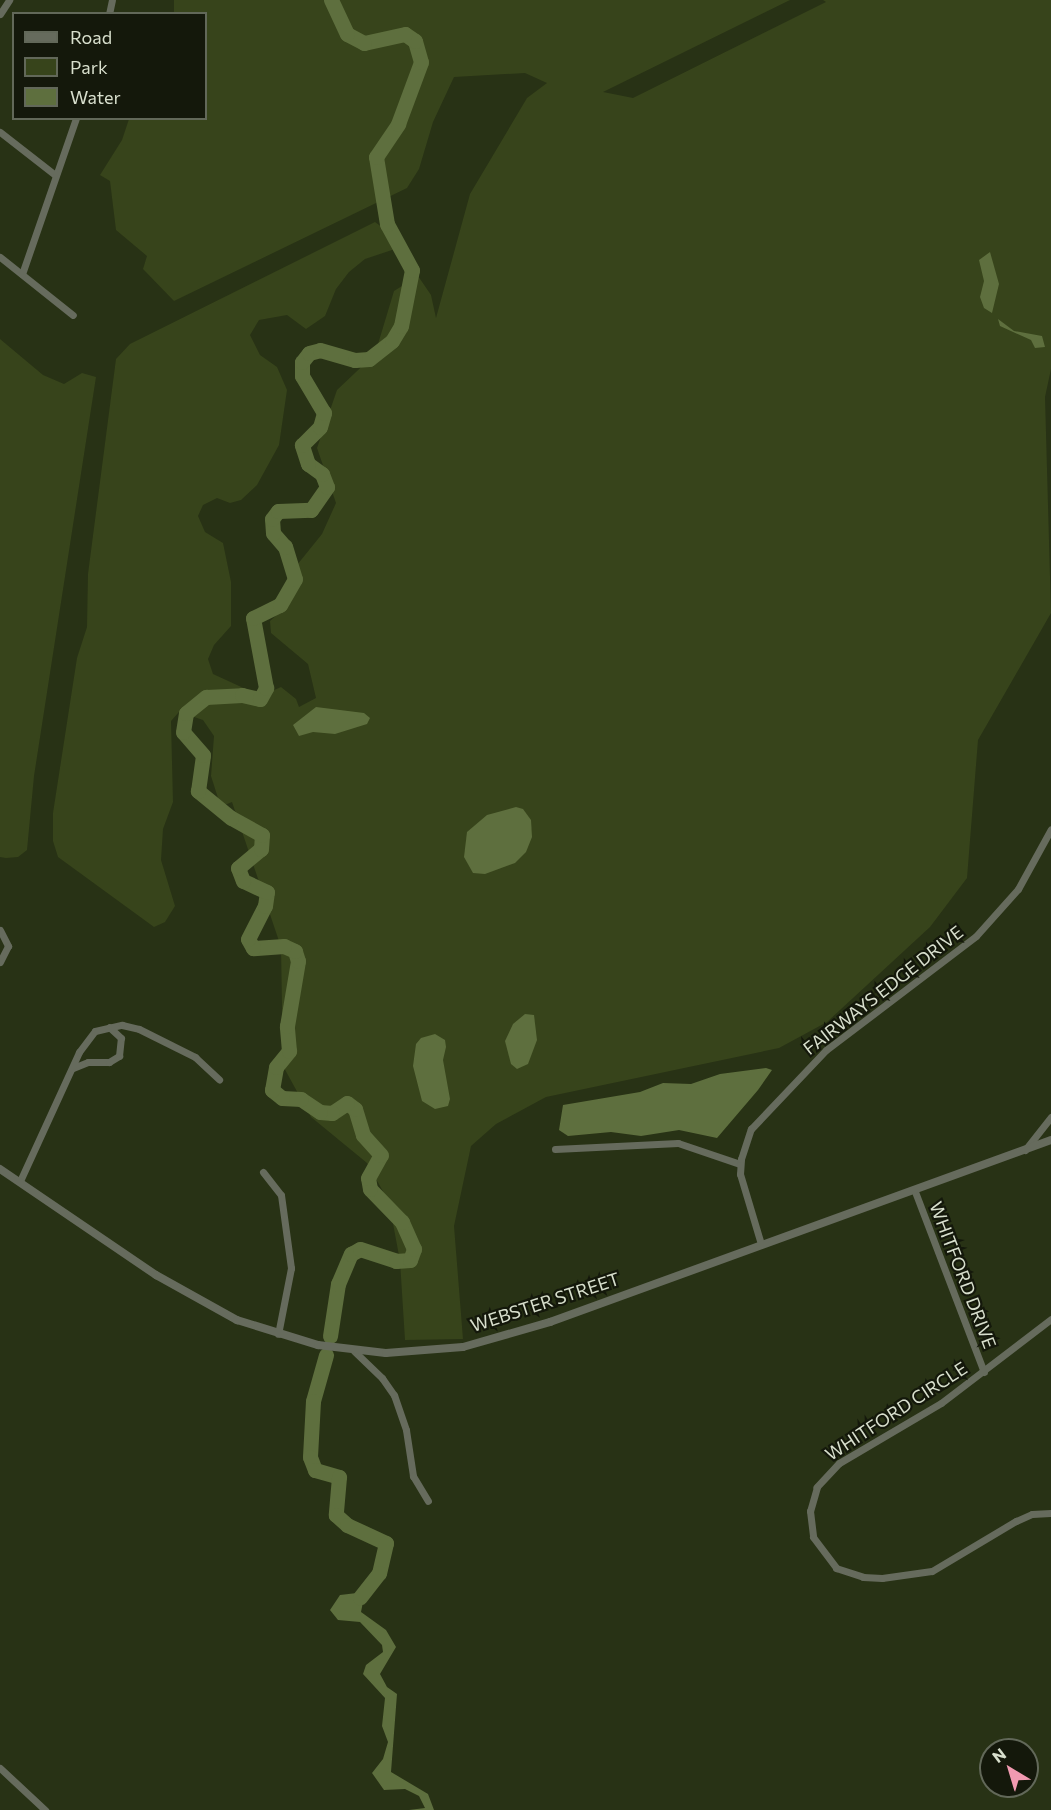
<!DOCTYPE html>
<style>
body{margin:0}
#map{position:relative;width:1051px;height:1810px;overflow:hidden;background:#283215;font-family:Commissioner,sans-serif}
div>[style]{position:absolute}
[style*='--x']{left:calc(var(--x)*1px);top:calc(var(--y)*1px);width:calc(var(--w)*1px);rotate:calc(var(--a)*1deg)}
.green>*{inset:0;background:#37441b}
.water>*{inset:0;background:#5e6f3e}
.river>*{height:15px;margin:-7.5px;padding:0 7.5px;transform-origin:7.5px;border-radius:7.5px;background:#5e6f3e}
.minor>*{height:7px;margin:-3.5px;padding:0 3.5px;transform-origin:3.5px;border-radius:3.5px;background:#666b5d}
.tertiary>*{height:8px;margin:-4px;padding:0 4px;transform-origin:4px;border-radius:4px;background:#666b5d}
span{translate:-50% -50%;white-space:nowrap;text-align:center;line-height:1.15;-webkit-text-stroke:4.5px #14180b;paint-order:stroke}
.street-label{font-size:18px;color:#d8dfcd}
.legend{position:absolute;left:12px;top:12px;width:195px;height:108px;box-sizing:border-box;background:#14180b;border:2px solid #626859;margin:0;padding:8px 10px;list-style:none;font-size:18px;color:#d8dfcd}
.legend li{display:flex;align-items:center;gap:12px;height:30px}
.legend b{width:30px;border:2px solid #626859}
.north{position:absolute;left:979px;top:1738px;width:60px;height:60px;box-sizing:border-box;background:#14180b;border:2px solid #626859;border-radius:50%;rotate:322deg;font-size:16px;font-weight:700;line-height:24px;text-align:center;color:#d8dfcd}
.north::after{content:'';display:block;margin:auto;width:21px;height:27px;background:#f19ab1;clip-path:polygon(50% 0,100% 100%,50% 72%,0 100%)}
</style>
<div id="map">
<div class="green">
<i style="clip-path:polygon(174px 0,790px 0,603px 92px,633px 98px,826px 2px,823px 0,1051px 0,1051px 369px,1045px 397px,1051px 613px,978px 740px,967px 878px,930px 927px,827px 1022px,779px 1048px,546px 1097px,496px 1124px,471px 1146px,454px 1226px,463px 1339px,405px 1340px,400px 1261px,389px 1202px,367px 1163px,311px 1117px,283px 1066px,281px 947px,232px 802px,222px 806px,218px 798px,211px 776px,214px 736px,203px 720px,179px 712px,171px 721px,173px 802px,163px 829px,161px 860px,175px 906px,165px 922px,154px 927px,58px 857px,53px 841px,53px 813px,77px 658px,87px 627px,88px 574px,116px 359px,130px 344px,375px 222px,390px 233px,398px 248px,365px 259px,349px 272px,336px 289px,325px 316px,306px 329px,287px 315px,259px 320px,250px 335px,260px 355px,277px 367px,287px 390px,279px 445px,257px 485px,241px 500px,230px 503px,217px 498px,203px 505px,198px 516px,205px 532px,223px 543px,231px 582px,231px 626px,214px 645px,208px 659px,213px 674px,261px 696px,281px 687px,296px 699px,299px 707px,316px 698px,308px 664px,271px 633px,270px 621px,291px 602px,297px 565px,322px 534px,336px 503px,317px 448px,337px 390px,375px 354px,394px 291px,418px 276px,431px 295px,436px 318px,470px 194px,527px 98px,547px 83px,525px 73px,454px 77px,433px 122px,419px 169px,407px 188px,174px 301px,143px 269px,147px 256px,116px 230px,110px 181px,100px 175px,122px 140px,129px 119px,206px 118px,206px 14px,174px 13px)"></i>
<i style="clip-path:polygon(0 339px,43px 375px,64px 384px,82px 373px,96px 377px,34px 776px,27px 850px,18px 857px,6px 858px,0 857px)"></i>
</div>
<div class="water">
<i style="clip-path:polygon(990px 252px,999px 284px,992px 313px,984px 308px,980px 297px,984px 281px,979px 260px)"></i>
<i style="clip-path:polygon(998px 319px,1014px 331px,1042px 336px,1045px 347px,1035px 348px,1031px 340px,1000px 326px)"></i>
<i style="clip-path:polygon(316px 707px,364px 713px,370px 718px,367px 724px,335px 734px,313px 732px,299px 736px,293px 725px)"></i>
<i style="clip-path:polygon(516px 807px,523px 809px,531px 820px,532px 837px,526px 852px,515px 863px,485px 874px,473px 873px,464px 857px,467px 832px,487px 815px)"></i>
<i style="clip-path:polygon(525px 1014px,534px 1015px,537px 1040px,528px 1064px,517px 1069px,511px 1064px,505px 1041px,513px 1024px)"></i>
<i style="clip-path:polygon(435px 1034px,445px 1040px,446px 1047px,443px 1060px,450px 1099px,448px 1106px,435px 1109px,422px 1101px,413px 1066px,416px 1044px,421px 1038px)"></i>
<i style="clip-path:polygon(766px 1068px,772px 1070px,758px 1090px,717px 1138px,679px 1130px,641px 1136px,611px 1132px,568px 1136px,559px 1130px,563px 1105px,640px 1092px,663px 1083px,691px 1084px,720px 1074px)"></i>
<i style="clip-path:polygon(371px 1580px,373px 1590px,363px 1602px,361px 1612px,386px 1630px,396px 1647px,380px 1674px,387px 1687px,397px 1694px,391px 1772px,428px 1794px,434px 1810px,409px 1810px,425px 1808px,419px 1796px,405px 1789px,384px 1790px,372px 1773px,383px 1759px,388px 1742px,382px 1726px,385px 1698px,363px 1674px,366px 1665px,383px 1652px,382px 1645px,360px 1622px,338px 1620px,330px 1610px,340px 1595px,357px 1593px)"></i>
</div>
<div class="river">
<i style="--x:330;--y:1336;--w:53;--a:-81.3"></i>
<i style="--x:338;--y:1284;--w:33;--a:-67"></i>
<i style="--x:351;--y:1254;--w:10;--a:-29"></i>
<i style="--x:360;--y:1249;--w:38;--a:18"></i>
<i style="--x:396;--y:1261;--w:14;--a:-4"></i>
<i style="--x:410;--y:1260;--w:12;--a:-70"></i>
<i style="--x:414;--y:1249;--w:30;--a:-114"></i>
<i style="--x:402;--y:1222;--w:46;--a:-134.1"></i>
<i style="--x:370;--y:1189;--w:11;--a:-100"></i>
<i style="--x:368;--y:1178;--w:26;--a:-61"></i>
<i style="--x:381;--y:1155;--w:27;--a:-132"></i>
<i style="--x:363;--y:1135;--w:27;--a:-107"></i>
<i style="--x:355;--y:1109;--w:10;--a:-143"></i>
<i style="--x:347;--y:1103;--w:18;--a:146"></i>
<i style="--x:332;--y:1113;--w:12;--a:-175"></i>
<i style="--x:320;--y:1112;--w:23;--a:-146"></i>
<i style="--x:301;--y:1099;--w:19;--a:-177"></i>
<i style="--x:282;--y:1098;--w:13;--a:-141"></i>
<i style="--x:272;--y:1090;--w:23;--a:-80"></i>
<i style="--x:276;--y:1067;--w:21;--a:-51"></i>
<i style="--x:289;--y:1051;--w:25;--a:-95"></i>
<i style="--x:287;--y:1026;--w:66;--a:-80.4"></i>
<i style="--x:298;--y:961;--w:10;--a:-107"></i>
<i style="--x:295;--y:951;--w:12;--a:-156"></i>
<i style="--x:284;--y:946;--w:31;--a:176"></i>
<i style="--x:253;--y:948;--w:10;--a:-119"></i>
<i style="--x:248;--y:939;--w:37;--a:-63"></i>
<i style="--x:265;--y:906;--w:14;--a:-82"></i>
<i style="--x:267;--y:892;--w:26;--a:-155"></i>
<i style="--x:243;--y:881;--w:14;--a:-111"></i>
<i style="--x:238;--y:868;--w:30;--a:-40"></i>
<i style="--x:261;--y:849;--w:14;--a:-86"></i>
<i style="--x:262;--y:835;--w:35;--a:-151"></i>
<i style="--x:231;--y:818;--w:43;--a:-140.7"></i>
<i style="--x:198;--y:791;--w:36;--a:-82"></i>
<i style="--x:203;--y:755;--w:30;--a:-131"></i>
<i style="--x:183;--y:732;--w:19;--a:-81"></i>
<i style="--x:186;--y:713;--w:26;--a:-39"></i>
<i style="--x:206;--y:697;--w:36;--a:-3"></i>
<i style="--x:242;--y:695;--w:18;--a:13"></i>
<i style="--x:260;--y:699;--w:13;--a:-61"></i>
<i style="--x:266;--y:688;--w:71;--a:-100.5"></i>
<i style="--x:253;--y:618;--w:30;--a:-26"></i>
<i style="--x:280;--y:605;--w:30;--a:-60"></i>
<i style="--x:295;--y:579;--w:34;--a:-107"></i>
<i style="--x:285;--y:547;--w:18;--a:-131"></i>
<i style="--x:273;--y:533;--w:14;--a:-94"></i>
<i style="--x:272;--y:519;--w:10;--a:-53"></i>
<i style="--x:278;--y:511;--w:33;--a:-2"></i>
<i style="--x:311;--y:510;--w:28;--a:-55"></i>
<i style="--x:327;--y:487;--w:14;--a:-111"></i>
<i style="--x:322;--y:474;--w:17;--a:-144"></i>
<i style="--x:308;--y:464;--w:20;--a:-108"></i>
<i style="--x:302;--y:445;--w:25;--a:-45"></i>
<i style="--x:320;--y:427;--w:15;--a:-74"></i>
<i style="--x:324;--y:413;--w:43;--a:-120.7"></i>
<i style="--x:302;--y:376;--w:14;--a:-90"></i>
<i style="--x:302;--y:362;--w:11;--a:-52"></i>
<i style="--x:309;--y:353;--w:11;--a:-15"></i>
<i style="--x:320;--y:350;--w:36;--a:16"></i>
<i style="--x:355;--y:360;--w:14;--a:-4"></i>
<i style="--x:369;--y:359;--w:29;--a:-38"></i>
<i style="--x:392;--y:341;--w:17;--a:-59"></i>
<i style="--x:401;--y:326;--w:57;--a:-78.9"></i>
<i style="--x:412;--y:270;--w:52;--a:-118.5"></i>
<i style="--x:387;--y:224;--w:68;--a:-99.3"></i>
<i style="--x:376;--y:157;--w:40;--a:-56"></i>
<i style="--x:398;--y:124;--w:66;--a:-69.6"></i>
<i style="--x:421;--y:62;--w:22;--a:-106"></i>
<i style="--x:415;--y:41;--w:12;--a:-145"></i>
<i style="--x:405;--y:34;--w:42;--a:167.6"></i>
<i style="--x:364;--y:43;--w:19;--a:-152"></i>
<i style="--x:347;--y:34;--w:38;--a:-115"></i>
<i style="--x:326;--y:1355;--w:48;--a:105.8"></i>
<i style="--x:313;--y:1401;--w:56;--a:93.1"></i>
<i style="--x:310;--y:1457;--w:14;--a:69"></i>
<i style="--x:315;--y:1470;--w:25;--a:16"></i>
<i style="--x:339;--y:1477;--w:38;--a:95"></i>
<i style="--x:336;--y:1515;--w:15;--a:42"></i>
<i style="--x:347;--y:1525;--w:43;--a:24.8"></i>
<i style="--x:386;--y:1543;--w:31;--a:103"></i>
<i style="--x:379;--y:1573;--w:31;--a:128"></i>
</div>
<div class="minor">
<i style="--x:0;--y:14;--w:17;--a:-57"></i>
<i style="--x:109;--y:14;--w:14;--a:-78"></i>
<i style="--x:0;--y:132;--w:70;--a:38"></i>
<i style="--x:0;--y:257;--w:93;--a:38.5"></i>
<i style="--x:22;--y:274;--w:165;--a:-70.9"></i>
<i style="--x:0;--y:930;--w:18;--a:63"></i>
<i style="--x:8;--y:946;--w:18;--a:117"></i>
<i style="--x:73;--y:1068;--w:16;--a:-22"></i>
<i style="--x:88;--y:1062;--w:21;--a:0"></i>
<i style="--x:109;--y:1062;--w:12;--a:-31"></i>
<i style="--x:119;--y:1056;--w:18;--a:-84"></i>
<i style="--x:121;--y:1038;--w:16;--a:-137"></i>
<i style="--x:555;--y:1149;--w:123;--a:-2.8"></i>
<i style="--x:678;--y:1143;--w:65;--a:18.7"></i>
<i style="--x:1025;--y:1150;--w:42;--a:-51.8"></i>
<i style="--x:263;--y:1172;--w:29;--a:52"></i>
<i style="--x:281;--y:1195;--w:74;--a:82.2"></i>
<i style="--x:291;--y:1268;--w:67;--a:101.1"></i>
<i style="--x:20;--y:1181;--w:142;--a:-65.4"></i>
<i style="--x:79;--y:1052;--w:26;--a:-53"></i>
<i style="--x:95;--y:1031;--w:28;--a:-13"></i>
<i style="--x:122;--y:1025;--w:17;--a:13"></i>
<i style="--x:139;--y:1029;--w:63;--a:26.6"></i>
<i style="--x:195;--y:1057;--w:33;--a:43"></i>
<i style="--x:914;--y:1189;--w:196;--a:69.1"></i>
<i style="--x:761;--y:1244;--w:73;--a:-106.7"></i>
<i style="--x:740;--y:1174;--w:15;--a:-86"></i>
<i style="--x:741;--y:1159;--w:32;--a:-72"></i>
<i style="--x:751;--y:1129;--w:109;--a:-46.5"></i>
<i style="--x:826;--y:1050;--w:188;--a:-37.2"></i>
<i style="--x:976;--y:936;--w:63;--a:-48.2"></i>
<i style="--x:1018;--y:889;--w:68;--a:-61.2"></i>
<i style="--x:1051;--y:1319;--w:138;--a:142.6"></i>
<i style="--x:941;--y:1403;--w:118;--a:149.5"></i>
<i style="--x:839;--y:1463;--w:33;--a:133"></i>
<i style="--x:817;--y:1487;--w:25;--a:106"></i>
<i style="--x:810;--y:1511;--w:26;--a:83"></i>
<i style="--x:813;--y:1537;--w:39;--a:53"></i>
<i style="--x:836;--y:1568;--w:28;--a:18"></i>
<i style="--x:863;--y:1577;--w:19;--a:3"></i>
<i style="--x:882;--y:1578;--w:50;--a:-8"></i>
<i style="--x:932;--y:1571;--w:98;--a:-30.8"></i>
<i style="--x:1016;--y:1521;--w:17;--a:-24"></i>
<i style="--x:1032;--y:1514;--w:19;--a:-3"></i>
<i style="--x:354;--y:1351;--w:39;--a:44"></i>
<i style="--x:382;--y:1378;--w:21;--a:55"></i>
<i style="--x:394;--y:1395;--w:37;--a:71"></i>
<i style="--x:406;--y:1430;--w:47;--a:81.3"></i>
<i style="--x:413;--y:1476;--w:29;--a:59"></i>
<i style="--x:0;--y:1768;--w:62;--a:43"></i>
</div>
<div class="tertiary">
<i style="--x:0;--y:1169;--w:189;--a:34.2"></i>
<i style="--x:156;--y:1275;--w:93;--a:29.1"></i>
<i style="--x:237;--y:1320;--w:85;--a:17.2"></i>
<i style="--x:318;--y:1345;--w:68;--a:6.7"></i>
<i style="--x:386;--y:1353;--w:77;--a:-4.5"></i>
<i style="--x:463;--y:1347;--w:91;--a:-16"></i>
<i style="--x:550;--y:1322;--w:533;--a:-19.96"></i>
</div>
<div class="street-label">
<span style="left:883px;top:990px;rotate:-38deg">FAIRWAYS EDGE DRIVE</span>
<span style="left:963px;top:1275px;rotate:69deg">WHITFORD DRIVE</span>
<span style="left:545px;top:1302px;rotate:-18deg">WEBSTER STREET</span>
<span style="left:896px;top:1411px;rotate:-33deg">WHITFORD CIRCLE</span>
</div>
<ul class="legend">
<li><b style="height:8px;background:#666b5d"></b>Road</li>
<li><b style="height:16px;background:#37441b"></b>Park</li>
<li><b style="height:16px;background:#5e6f3e"></b>Water</li>
</ul>
<div class="north">N</div>
</div>
